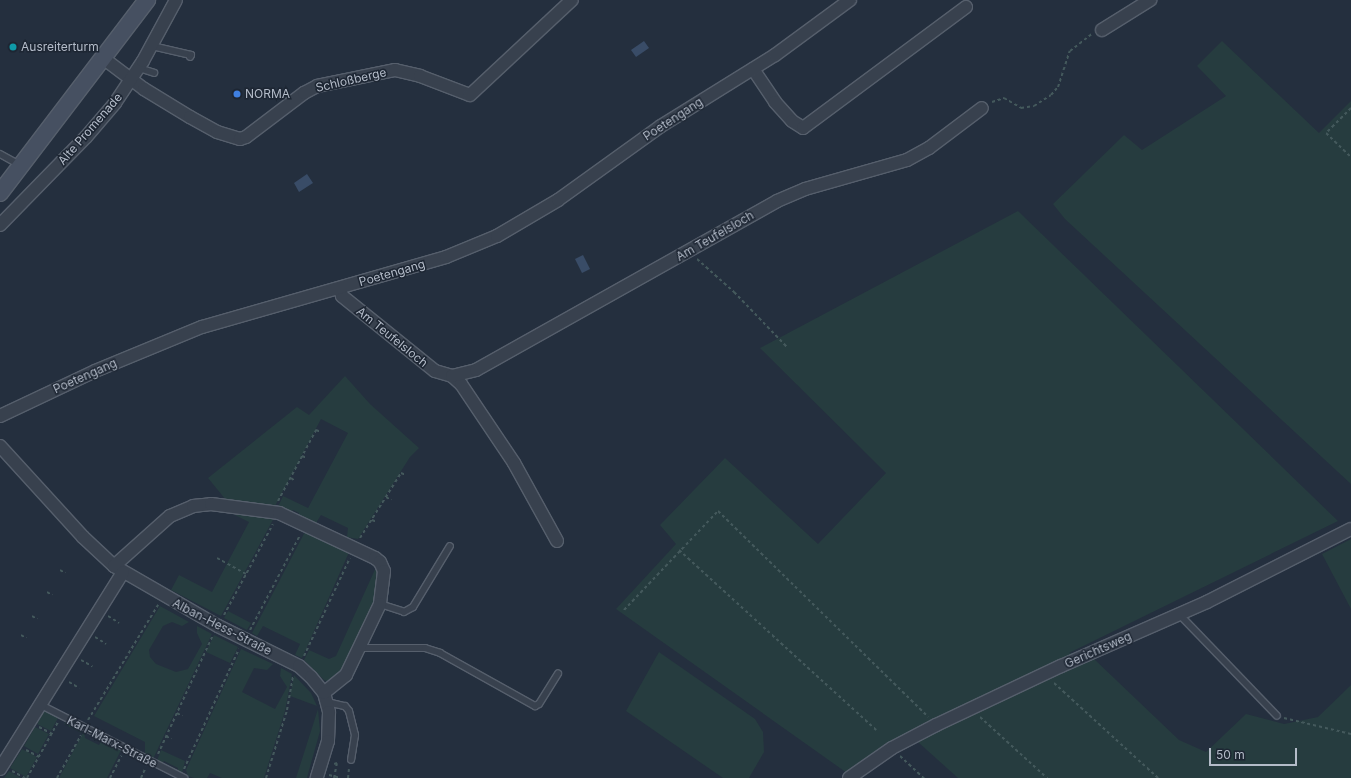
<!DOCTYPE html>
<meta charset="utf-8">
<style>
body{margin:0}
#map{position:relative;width:1351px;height:778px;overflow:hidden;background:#242f3e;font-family:Inter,sans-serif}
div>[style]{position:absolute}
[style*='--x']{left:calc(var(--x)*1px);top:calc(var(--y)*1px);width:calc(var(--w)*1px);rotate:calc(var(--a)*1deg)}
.green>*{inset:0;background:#263c3f}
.water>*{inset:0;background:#394c67}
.path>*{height:2px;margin-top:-1px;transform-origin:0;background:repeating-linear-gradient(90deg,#44595c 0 3px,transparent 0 6px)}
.roads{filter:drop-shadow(1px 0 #565f6c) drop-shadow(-1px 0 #565f6c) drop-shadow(0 1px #565f6c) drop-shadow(0 -1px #565f6c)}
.lane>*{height:6px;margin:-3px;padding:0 3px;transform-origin:3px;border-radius:3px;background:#38414e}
.street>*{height:12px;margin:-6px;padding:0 6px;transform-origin:6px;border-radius:6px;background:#38414e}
.secondary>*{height:16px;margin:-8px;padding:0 8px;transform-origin:8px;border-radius:8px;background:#465061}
.dots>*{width:11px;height:11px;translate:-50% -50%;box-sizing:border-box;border:2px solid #1d2633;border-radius:50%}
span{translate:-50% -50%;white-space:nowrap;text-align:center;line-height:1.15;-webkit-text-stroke:3px #1d2633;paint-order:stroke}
.poi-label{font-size:12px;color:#b4bcc9}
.left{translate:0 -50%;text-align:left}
.street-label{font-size:12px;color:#b4bcc9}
.scale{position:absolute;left:1209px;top:748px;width:88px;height:18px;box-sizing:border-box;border:2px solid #b4bcc9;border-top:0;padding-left:5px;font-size:12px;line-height:14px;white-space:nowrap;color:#b4bcc9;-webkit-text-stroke:3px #1d2633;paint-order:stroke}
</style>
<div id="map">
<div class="green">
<i style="clip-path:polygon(1222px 41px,1319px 133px,1351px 101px,1351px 484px,1065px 219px,1053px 204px,1124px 135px,1142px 150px,1226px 96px,1197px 66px)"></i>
<i style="clip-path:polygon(1018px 211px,1338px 521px,1069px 653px,1093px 658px,1179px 740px,1206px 752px,1246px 714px,1284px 724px,1318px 717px,1351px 685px,1351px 778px,958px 778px,918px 742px,892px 754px,854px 778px,616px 609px,676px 544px,660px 525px,725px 458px,818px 544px,886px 473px,760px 348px)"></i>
<i style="clip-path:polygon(345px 376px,370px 404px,419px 448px,410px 457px,358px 539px,347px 537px,348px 528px,321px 515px,316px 523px,299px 516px,299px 513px,293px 510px,291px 513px,278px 507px,283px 496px,308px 508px,348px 433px,321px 419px,275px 506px,226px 500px,208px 478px,297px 407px,309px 415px)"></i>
<i style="clip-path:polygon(237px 511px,275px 516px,221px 616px,171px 590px,179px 575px,212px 592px,249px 522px,235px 515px)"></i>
<i style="clip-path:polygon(307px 528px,350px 550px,302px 658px,295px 655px,300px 644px,263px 626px,257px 636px,252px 633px)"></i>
<i style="clip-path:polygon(1351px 539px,1351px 609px,1322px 554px)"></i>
<i style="clip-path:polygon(377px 565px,380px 593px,342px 676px,329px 682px,324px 680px,304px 660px,309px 650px,329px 659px,336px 656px)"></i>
<i style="clip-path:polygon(160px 606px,189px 622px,182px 626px,172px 622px,163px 626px,149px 650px,150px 657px,156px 664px,176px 672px,188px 669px,202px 644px,197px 633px,197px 626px,212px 634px,153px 759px,145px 755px,145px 742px,94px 716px)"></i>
<i style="clip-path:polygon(228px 611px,251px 623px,247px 630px,224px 618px)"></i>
<i style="clip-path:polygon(214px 635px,238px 647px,230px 663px,206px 652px)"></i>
<i style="clip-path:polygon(241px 649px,273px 664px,267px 670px,254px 668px,242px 692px,275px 709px,287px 687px,280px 676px,281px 668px,292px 674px,285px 711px,264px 778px,222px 778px,210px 773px,207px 778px,194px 778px,188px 776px,186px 770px)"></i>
<i style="clip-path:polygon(659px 652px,755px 719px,763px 732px,764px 752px,749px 778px,723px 778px,626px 711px)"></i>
<i style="clip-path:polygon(294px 675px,311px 693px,317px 706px,290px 696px)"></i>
<i style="clip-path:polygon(318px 709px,320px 731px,308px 774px,307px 778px,296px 778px)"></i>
<i style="clip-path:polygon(44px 711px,58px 718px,51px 731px,37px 724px)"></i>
<i style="clip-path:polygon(66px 721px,83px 730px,81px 733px,64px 724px)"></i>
<i style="clip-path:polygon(35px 727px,49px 734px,38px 754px,24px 746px)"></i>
<i style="clip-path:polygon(84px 731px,85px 738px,99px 745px,102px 740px,121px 750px,107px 778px,59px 778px)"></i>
<i style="clip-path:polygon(22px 749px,37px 757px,26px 777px,10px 768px)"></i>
<i style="clip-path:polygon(161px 750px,185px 761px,182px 773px,178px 771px,178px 768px,164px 761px,162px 763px,157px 761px)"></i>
<i style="clip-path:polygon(9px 771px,21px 778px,4px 778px)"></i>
</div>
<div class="water">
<i style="clip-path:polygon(644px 41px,649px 48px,636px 57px,631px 50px)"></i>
<i style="clip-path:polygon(307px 174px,313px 183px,299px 192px,294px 183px)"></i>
<i style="clip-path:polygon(583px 255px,590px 269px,582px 273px,575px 259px)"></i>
</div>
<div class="path">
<i style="--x:992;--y:102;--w:13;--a:-18"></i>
<i style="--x:1004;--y:98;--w:20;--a:30"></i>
<i style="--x:1021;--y:108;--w:13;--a:-9"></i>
<i style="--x:1034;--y:106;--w:20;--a:-33"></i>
<i style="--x:1051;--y:95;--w:11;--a:-49"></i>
<i style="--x:1058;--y:87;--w:38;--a:-72"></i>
<i style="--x:1070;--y:51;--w:28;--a:-38"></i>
<i style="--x:1351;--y:108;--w:35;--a:135"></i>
<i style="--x:1326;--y:133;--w:35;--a:44"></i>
<i style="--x:697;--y:259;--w:50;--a:41.7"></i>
<i style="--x:734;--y:292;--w:76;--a:46.1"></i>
<i style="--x:302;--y:456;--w:5;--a:22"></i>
<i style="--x:291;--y:478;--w:5;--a:37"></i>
<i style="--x:386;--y:497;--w:6;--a:31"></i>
<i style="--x:278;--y:501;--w:81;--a:-61.8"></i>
<i style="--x:316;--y:430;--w:5;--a:22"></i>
<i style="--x:372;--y:520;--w:5;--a:22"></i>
<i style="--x:360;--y:538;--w:77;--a:-57.8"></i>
<i style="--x:401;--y:473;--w:5;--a:22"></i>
<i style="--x:679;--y:550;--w:267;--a:42.4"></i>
<i style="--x:217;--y:558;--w:33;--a:29"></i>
<i style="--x:60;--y:570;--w:6;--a:31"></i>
<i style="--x:47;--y:592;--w:6;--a:31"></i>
<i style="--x:624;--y:610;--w:137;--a:-46.5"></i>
<i style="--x:718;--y:511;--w:294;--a:44.4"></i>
<i style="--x:224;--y:615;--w:103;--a:-61.7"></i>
<i style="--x:32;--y:616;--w:6;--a:31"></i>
<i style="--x:108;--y:616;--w:13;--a:32"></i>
<i style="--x:250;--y:630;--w:107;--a:-62.2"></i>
<i style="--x:21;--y:635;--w:6;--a:31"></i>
<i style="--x:95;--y:637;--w:13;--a:32"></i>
<i style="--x:304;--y:656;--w:108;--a:-64.9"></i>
<i style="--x:81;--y:660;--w:13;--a:29"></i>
<i style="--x:69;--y:682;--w:12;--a:31"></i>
<i style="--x:1054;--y:683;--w:141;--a:42.4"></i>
<i style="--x:177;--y:713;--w:6;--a:31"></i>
<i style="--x:980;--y:717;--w:91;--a:42.3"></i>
<i style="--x:1284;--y:718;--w:69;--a:13.4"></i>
<i style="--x:88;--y:720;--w:135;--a:-58.7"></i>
<i style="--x:39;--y:727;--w:17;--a:28"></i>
<i style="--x:166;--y:736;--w:6;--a:31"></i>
<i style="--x:26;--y:750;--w:17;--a:28"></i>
<i style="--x:158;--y:754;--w:131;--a:-65.2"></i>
<i style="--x:900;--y:756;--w:33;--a:43"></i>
<i style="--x:184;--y:769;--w:132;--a:-65.4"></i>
<i style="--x:12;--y:771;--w:15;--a:28"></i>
<i style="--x:329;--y:775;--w:12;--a:14"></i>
<i style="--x:27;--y:778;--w:64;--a:-61"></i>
<i style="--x:57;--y:778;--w:49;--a:-60.8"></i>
<i style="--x:110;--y:778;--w:25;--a:-63"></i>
<i style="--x:141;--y:778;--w:12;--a:-66"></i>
<i style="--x:266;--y:778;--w:71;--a:-72.8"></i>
<i style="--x:287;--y:710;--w:34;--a:-80"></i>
<i style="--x:334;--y:778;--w:15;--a:-79"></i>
<i style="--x:337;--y:763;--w:3;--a:162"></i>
<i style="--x:348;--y:778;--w:9;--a:-84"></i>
</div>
<div class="roads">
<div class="lane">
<i style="--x:152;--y:46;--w:40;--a:13"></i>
<i style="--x:191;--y:55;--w:2;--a:117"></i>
<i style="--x:139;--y:68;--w:16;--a:18"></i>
<i style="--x:0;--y:154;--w:23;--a:29"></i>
<i style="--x:380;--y:604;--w:25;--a:18"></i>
<i style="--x:404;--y:612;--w:10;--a:-29"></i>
<i style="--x:413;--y:607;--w:71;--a:-58.8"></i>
<i style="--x:1179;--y:614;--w:141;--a:46.1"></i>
<i style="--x:359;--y:648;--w:66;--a:0"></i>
<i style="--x:425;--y:648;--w:16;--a:18"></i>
<i style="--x:440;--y:653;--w:109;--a:29.2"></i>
<i style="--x:535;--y:706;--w:4;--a:-27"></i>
<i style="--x:539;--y:704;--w:36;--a:-58"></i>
<i style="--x:327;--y:702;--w:18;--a:13"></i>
<i style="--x:345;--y:706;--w:6;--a:51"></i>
<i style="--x:349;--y:711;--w:25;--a:76"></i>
<i style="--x:355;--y:735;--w:25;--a:99"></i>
<i style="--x:39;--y:704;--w:163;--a:27"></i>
</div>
<div class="street">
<i style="--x:1102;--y:30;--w:57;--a:-32"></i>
<i style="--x:103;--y:58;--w:51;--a:37.1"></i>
<i style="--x:144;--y:89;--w:54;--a:31.3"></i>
<i style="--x:190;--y:117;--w:31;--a:29"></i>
<i style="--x:217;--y:132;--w:24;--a:17"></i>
<i style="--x:240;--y:139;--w:6;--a:-18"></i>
<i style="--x:246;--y:137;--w:73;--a:-37.2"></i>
<i style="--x:304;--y:93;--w:15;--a:-28"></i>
<i style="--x:317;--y:86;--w:80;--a:-11.6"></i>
<i style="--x:395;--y:70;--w:26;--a:13"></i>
<i style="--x:420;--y:76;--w:53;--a:20.8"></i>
<i style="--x:470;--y:95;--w:139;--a:-43"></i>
<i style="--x:753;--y:69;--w:40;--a:56"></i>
<i style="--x:775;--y:102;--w:25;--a:48"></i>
<i style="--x:792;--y:121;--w:13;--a:32"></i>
<i style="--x:803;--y:128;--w:203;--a:-36.6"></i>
<i style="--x:0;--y:225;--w:123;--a:-45.7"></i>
<i style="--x:86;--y:137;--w:45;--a:-49.5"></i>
<i style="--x:115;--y:103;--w:50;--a:-56.3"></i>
<i style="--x:143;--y:61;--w:69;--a:-61.6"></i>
<i style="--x:340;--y:288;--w:8;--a:76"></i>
<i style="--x:342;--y:296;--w:119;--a:38.9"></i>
<i style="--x:435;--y:371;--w:18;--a:16"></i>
<i style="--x:452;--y:376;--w:12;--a:42"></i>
<i style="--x:461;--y:384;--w:95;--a:56.1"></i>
<i style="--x:514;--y:463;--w:89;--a:61.1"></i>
<i style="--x:452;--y:376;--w:25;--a:-14"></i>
<i style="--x:476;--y:370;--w:345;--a:-29.3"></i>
<i style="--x:777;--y:201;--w:30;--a:-23"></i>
<i style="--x:805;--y:189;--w:106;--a:-15.9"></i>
<i style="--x:907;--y:160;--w:25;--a:-29"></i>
<i style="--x:929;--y:148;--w:66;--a:-37"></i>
<i style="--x:0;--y:416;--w:105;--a:-25.3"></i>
<i style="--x:95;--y:371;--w:116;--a:-22.4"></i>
<i style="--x:202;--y:327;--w:254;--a:-16"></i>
<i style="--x:446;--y:257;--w:55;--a:-22.4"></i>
<i style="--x:497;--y:236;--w:71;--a:-30.5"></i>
<i style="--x:558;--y:200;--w:127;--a:-35.7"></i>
<i style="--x:661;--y:126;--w:134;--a:-31.9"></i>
<i style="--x:775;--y:55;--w:93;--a:-36.3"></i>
<i style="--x:0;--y:446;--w:123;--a:47.6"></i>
<i style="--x:83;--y:537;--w:42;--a:43.1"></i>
<i style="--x:114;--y:566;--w:120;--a:30"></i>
<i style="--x:218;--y:626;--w:90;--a:26.3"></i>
<i style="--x:299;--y:666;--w:16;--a:43"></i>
<i style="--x:311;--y:677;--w:21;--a:51"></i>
<i style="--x:324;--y:693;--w:20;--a:75"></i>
<i style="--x:329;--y:712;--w:29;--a:92"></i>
<i style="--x:328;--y:741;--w:39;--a:107"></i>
<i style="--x:114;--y:566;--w:75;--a:-41.8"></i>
<i style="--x:170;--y:516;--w:25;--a:-23"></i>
<i style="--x:193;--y:506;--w:18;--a:-6"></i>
<i style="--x:211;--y:504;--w:69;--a:7.5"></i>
<i style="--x:279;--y:513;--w:106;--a:25.1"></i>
<i style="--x:375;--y:558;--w:6;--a:39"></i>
<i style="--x:380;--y:562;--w:10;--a:66"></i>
<i style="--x:384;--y:571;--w:33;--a:97"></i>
<i style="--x:380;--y:604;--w:79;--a:115.6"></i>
<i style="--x:346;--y:675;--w:28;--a:141"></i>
<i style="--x:0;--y:769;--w:232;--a:-58"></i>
<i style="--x:849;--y:778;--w:52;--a:-34.9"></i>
<i style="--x:892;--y:748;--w:50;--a:-27.6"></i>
<i style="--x:936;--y:725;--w:138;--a:-25.3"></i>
<i style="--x:1061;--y:666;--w:159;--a:-23.7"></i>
<i style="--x:1207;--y:602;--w:161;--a:-26.9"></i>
</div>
<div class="secondary">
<i style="--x:0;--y:193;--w:243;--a:-52.7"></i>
</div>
</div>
<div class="dots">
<i style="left:13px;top:47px;background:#0f9aa8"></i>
<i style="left:237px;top:94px;background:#3f7fe0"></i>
</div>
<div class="poi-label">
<span class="left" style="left:21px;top:47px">Ausreiterturm</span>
<span class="left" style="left:245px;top:94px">NORMA</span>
</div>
<div class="street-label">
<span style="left:351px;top:80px;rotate:-13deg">Schloßberge</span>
<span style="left:673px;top:119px;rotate:-33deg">Poetengang</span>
<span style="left:90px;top:129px;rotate:-49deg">Alte Promenade</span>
<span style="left:715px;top:236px;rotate:-30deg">Am Teufelsloch</span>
<span style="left:392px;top:273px;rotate:-16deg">Poetengang</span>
<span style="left:392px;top:337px;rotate:39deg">Am Teufelsloch</span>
<span style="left:85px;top:376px;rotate:-24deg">Poetengang</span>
<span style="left:222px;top:627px;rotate:27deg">Alban-Hess-Straße</span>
<span style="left:1098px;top:650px;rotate:-24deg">Gerichtsweg</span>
<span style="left:112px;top:742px;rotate:27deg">Karl-Marx-Straße</span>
</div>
<div class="scale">50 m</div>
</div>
